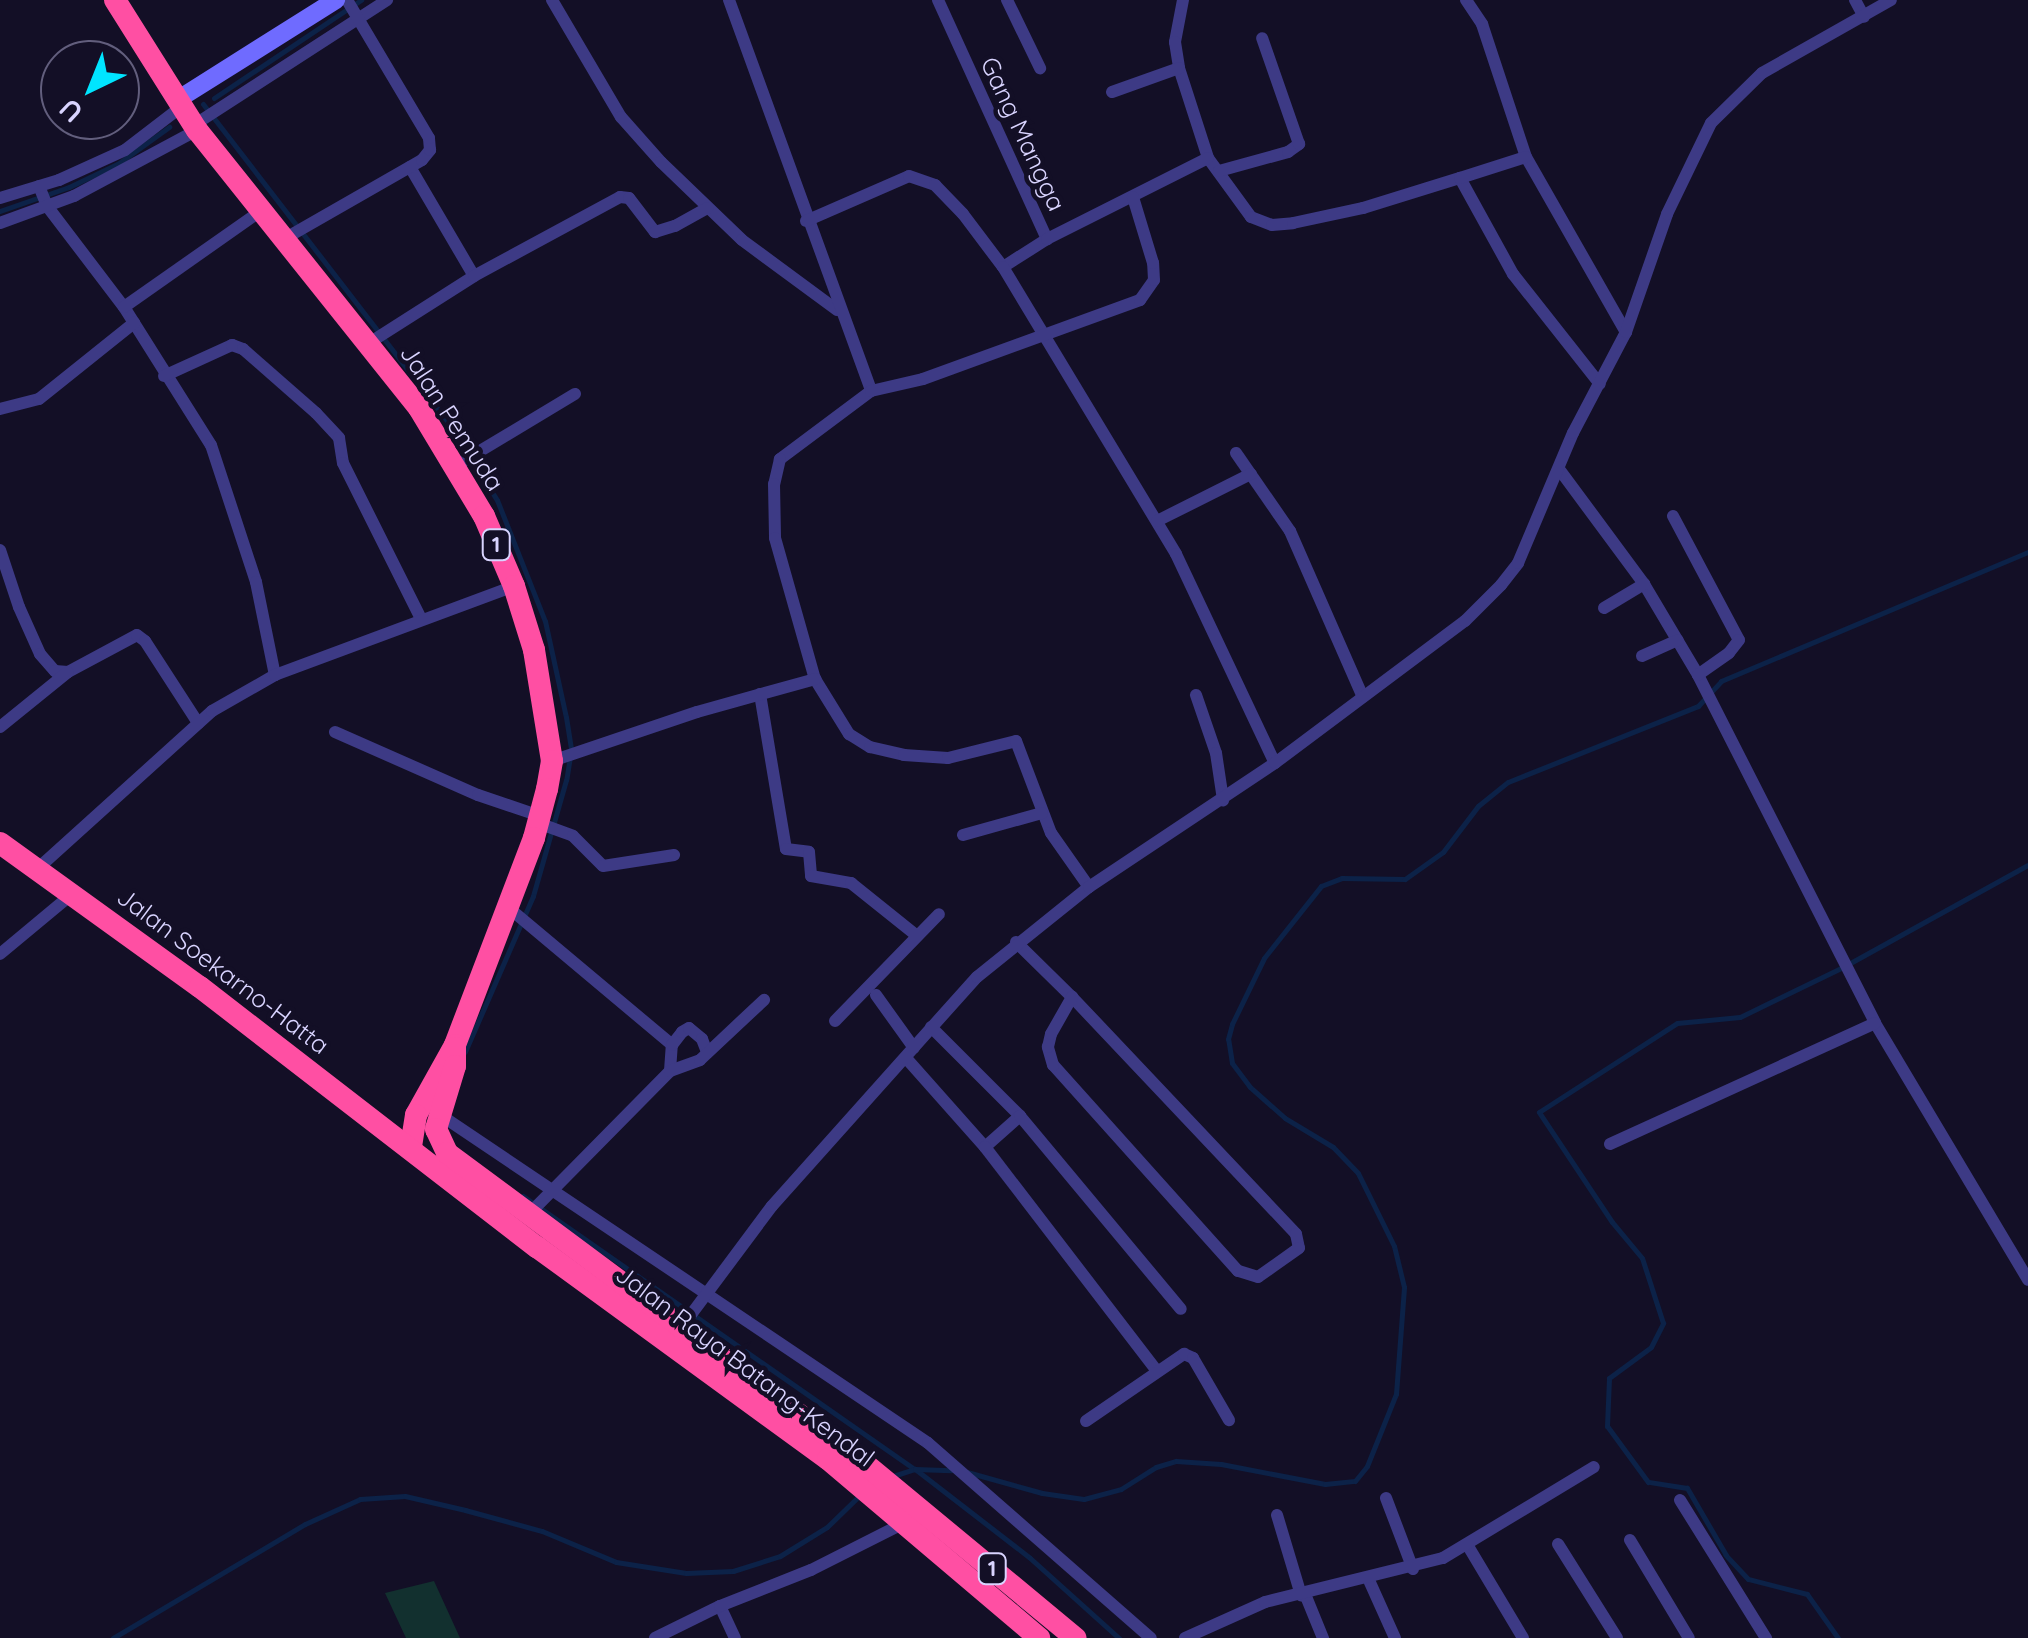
<!DOCTYPE html>
<style>
body{margin:0}
#map{position:relative;width:2028px;height:1638px;overflow:hidden;background:#130f26;font-family:Quicksand,sans-serif}
div>[style]{position:absolute}
[style*='--x']{left:calc(var(--x)*1px);top:calc(var(--y)*1px);width:calc(var(--w)*1px);rotate:calc(var(--a)*1deg)}
.green>*{inset:0;background:#12302f}
.stream>*{height:5px;margin:-2.5px;padding:0 2.5px;transform-origin:2.5px;border-radius:2.5px;background:#0c2248}
.street>*{height:12px;margin:-6px;padding:0 6px;transform-origin:6px;border-radius:6px;background:#3d3a85}
.secondary>*{height:18px;margin:-9px;padding:0 9px;transform-origin:9px;border-radius:9px;background:#6f6bff}
.highway>*{height:22px;margin:-11px;padding:0 11px;transform-origin:11px;border-radius:11px;background:#ff4fa3}
span{translate:-50% -50%;white-space:nowrap;text-align:center;line-height:1.15;-webkit-text-stroke:9px #130f26;paint-order:stroke}
.shield-label span{padding:2px 8px;background:#130f26;border:2px solid;border-radius:8px;-webkit-text-stroke-width:0}
.shield-label{font-size:22px;color:#d9d4ff;font-weight:700}
.street-label{font-size:25px;color:#d9d4ff}
.north{position:absolute;left:40px;top:40px;width:100px;height:100px;box-sizing:border-box;background:#130f26;border:2px solid #625e7d;border-radius:50%;rotate:223deg;font-size:28px;font-weight:700;line-height:40px;text-align:center;color:#d9d4ff}
.north::after{content:'';display:block;margin:auto;width:35px;height:45px;background:#00e5ff;clip-path:polygon(50% 0,100% 100%,50% 72%,0 100%)}
</style>
<div id="map">
<div class="green">
<div style="clip-path:polygon(434px 1581px,460px 1638px,406px 1638px,385px 1593px)"></div>
</div>
<div class="stream">
<div style="--x:214;--y:98;--w:177;--a:-33.7"></div>
<div style="--x:203;--y:104;--w:401;--a:52.4"></div>
<div style="--x:448;--y:422;--w:92;--a:57.9"></div>
<div style="--x:497;--y:500;--w:130;--a:68.4"></div>
<div style="--x:545;--y:621;--w:98;--a:77.7"></div>
<div style="--x:566;--y:717;--w:33;--a:81"></div>
<div style="--x:571;--y:750;--w:30;--a:99"></div>
<div style="--x:566;--y:780;--w:121;--a:105.9"></div>
<div style="--x:533;--y:896;--w:170;--a:113.6"></div>
<div style="--x:0;--y:211;--w:73;--a:-19.2"></div>
<div style="--x:69;--y:187;--w:55;--a:-25.6"></div>
<div style="--x:119;--y:163;--w:62;--a:-35.8"></div>
<div style="--x:523;--y:1196;--w:478;--a:34.9"></div>
<div style="--x:915;--y:1469;--w:145;--a:37.7"></div>
<div style="--x:1030;--y:1558;--w:120;--a:42"></div>
<div style="--x:967;--y:1472;--w:78;--a:15.6"></div>
<div style="--x:1042;--y:1493;--w:42;--a:8.1"></div>
<div style="--x:1084;--y:1499;--w:38;--a:-15"></div>
<div style="--x:1121;--y:1489;--w:41;--a:-32.2"></div>
<div style="--x:1156;--y:1467;--w:21;--a:-17"></div>
<div style="--x:1176;--y:1461;--w:45;--a:3.8"></div>
<div style="--x:1221;--y:1464;--w:106;--a:10.9"></div>
<div style="--x:1325;--y:1484;--w:30;--a:-6"></div>
<div style="--x:1355;--y:1481;--w:19;--a:-51"></div>
<div style="--x:1367;--y:1466;--w:78;--a:-68.1"></div>
<div style="--x:1396;--y:1394;--w:107;--a:-85.7"></div>
<div style="--x:1404;--y:1287;--w:42;--a:-103.7"></div>
<div style="--x:1394;--y:1246;--w:81;--a:-116.3"></div>
<div style="--x:1358;--y:1173;--w:36;--a:-134"></div>
<div style="--x:1333;--y:1147;--w:56;--a:-148.9"></div>
<div style="--x:1285;--y:1118;--w:47;--a:-138.5"></div>
<div style="--x:1250;--y:1087;--w:30;--a:-127"></div>
<div style="--x:1232;--y:1063;--w:24;--a:-99"></div>
<div style="--x:1228;--y:1039;--w:16;--a:-75"></div>
<div style="--x:1232;--y:1024;--w:73;--a:-64.1"></div>
<div style="--x:1264;--y:958;--w:92;--a:-51.6"></div>
<div style="--x:1321;--y:886;--w:22;--a:-21"></div>
<div style="--x:1342;--y:878;--w:63;--a:0.9"></div>
<div style="--x:1405;--y:879;--w:47;--a:-35.4"></div>
<div style="--x:1443;--y:852;--w:58;--a:-52.7"></div>
<div style="--x:1478;--y:806;--w:38;--a:-39"></div>
<div style="--x:1508;--y:782;--w:205;--a:-21.8"></div>
<div style="--x:1698;--y:706;--w:34;--a:-47"></div>
<div style="--x:1721;--y:681;--w:333;--a:-22.8"></div>
<div style="--x:893;--y:1476;--w:23;--a:-18"></div>
<div style="--x:915;--y:1469;--w:36;--a:2"></div>
<div style="--x:113;--y:1638;--w:223;--a:-30.7"></div>
<div style="--x:305;--y:1524;--w:60;--a:-24.4"></div>
<div style="--x:360;--y:1499;--w:45;--a:-3.8"></div>
<div style="--x:405;--y:1496;--w:62;--a:13.1"></div>
<div style="--x:465;--y:1510;--w:80;--a:15.3"></div>
<div style="--x:542;--y:1531;--w:80;--a:22.7"></div>
<div style="--x:616;--y:1562;--w:71;--a:8.9"></div>
<div style="--x:686;--y:1573;--w:47;--a:-2.4"></div>
<div style="--x:733;--y:1571;--w:49;--a:-17.7"></div>
<div style="--x:780;--y:1556;--w:55;--a:-31.7"></div>
<div style="--x:827;--y:1527;--w:43;--a:-44.1"></div>
<div style="--x:1838;--y:1638;--w:54;--a:-125.2"></div>
<div style="--x:1807;--y:1594;--w:61;--a:-165.7"></div>
<div style="--x:1748;--y:1579;--w:33;--a:-133"></div>
<div style="--x:1726;--y:1555;--w:78;--a:-120.2"></div>
<div style="--x:1687;--y:1488;--w:39;--a:-171"></div>
<div style="--x:1648;--y:1482;--w:69;--a:-126.2"></div>
<div style="--x:1607;--y:1426;--w:48;--a:-87.6"></div>
<div style="--x:1609;--y:1378;--w:52;--a:-36.4"></div>
<div style="--x:1651;--y:1347;--w:27;--a:-63"></div>
<div style="--x:1663;--y:1323;--w:68;--a:-107.9"></div>
<div style="--x:1642;--y:1258;--w:47;--a:-129.8"></div>
<div style="--x:1612;--y:1222;--w:132;--a:-123.6"></div>
<div style="--x:1539;--y:1112;--w:164;--a:-32.8"></div>
<div style="--x:1677;--y:1023;--w:63;--a:-5.4"></div>
<div style="--x:1740;--y:1017;--w:114;--a:-25.9"></div>
<div style="--x:1843;--y:967;--w:211;--a:-28.9"></div>
</div>
<div class="street">
<div style="--x:552;--y:0;--w:136;--a:59.5"></div>
<div style="--x:621;--y:117;--w:60;--a:48.4"></div>
<div style="--x:661;--y:162;--w:112;--a:43.9"></div>
<div style="--x:742;--y:240;--w:118;--a:36.4"></div>
<div style="--x:729;--y:0;--w:416;--a:70"></div>
<div style="--x:871;--y:391;--w:114;--a:143.2"></div>
<div style="--x:780;--y:459;--w:26;--a:103"></div>
<div style="--x:774;--y:484;--w:54;--a:88.9"></div>
<div style="--x:775;--y:538;--w:147;--a:74.2"></div>
<div style="--x:815;--y:679;--w:65;--a:58.3"></div>
<div style="--x:849;--y:734;--w:25;--a:32"></div>
<div style="--x:870;--y:747;--w:35;--a:13"></div>
<div style="--x:904;--y:755;--w:44;--a:3.9"></div>
<div style="--x:948;--y:758;--w:70;--a:-14"></div>
<div style="--x:1016;--y:741;--w:98;--a:69.2"></div>
<div style="--x:1051;--y:833;--w:66;--a:54.9"></div>
<div style="--x:938;--y:0;--w:263;--a:65.5"></div>
<div style="--x:1047;--y:239;--w:52;--a:147.5"></div>
<div style="--x:1007;--y:0;--w:76;--a:64.1"></div>
<div style="--x:1183;--y:0;--w:43;--a:100.8"></div>
<div style="--x:1175;--y:42;--w:26;--a:81"></div>
<div style="--x:1179;--y:68;--w:95;--a:72.1"></div>
<div style="--x:1208;--y:158;--w:73;--a:53.9"></div>
<div style="--x:1251;--y:217;--w:22;--a:21"></div>
<div style="--x:1272;--y:225;--w:21;--a:-5"></div>
<div style="--x:1293;--y:223;--w:72;--a:-12.1"></div>
<div style="--x:1363;--y:208;--w:102;--a:-17.2"></div>
<div style="--x:1460;--y:178;--w:110;--a:61.1"></div>
<div style="--x:1513;--y:274;--w:140;--a:51.7"></div>
<div style="--x:1466;--y:0;--w:29;--a:56"></div>
<div style="--x:1482;--y:24;--w:140;--a:71.7"></div>
<div style="--x:1526;--y:157;--w:202;--a:60.3"></div>
<div style="--x:1855;--y:0;--w:19;--a:62"></div>
<div style="--x:1112;--y:92;--w:71;--a:-19.7"></div>
<div style="--x:194;--y:125;--w:230;--a:-32.9"></div>
<div style="--x:410;--y:167;--w:126;--a:59.6"></div>
<div style="--x:1219;--y:171;--w:72;--a:-15.4"></div>
<div style="--x:1288;--y:152;--w:14;--a:-36"></div>
<div style="--x:1299;--y:144;--w:112;--a:-109.2"></div>
<div style="--x:1460;--y:178;--w:69;--a:-17.7"></div>
<div style="--x:39;--y:186;--w:22;--a:68"></div>
<div style="--x:47;--y:206;--w:127;--a:52.7"></div>
<div style="--x:124;--y:307;--w:163;--a:57.8"></div>
<div style="--x:211;--y:445;--w:144;--a:71.8"></div>
<div style="--x:256;--y:582;--w:95;--a:78.5"></div>
<div style="--x:0;--y:198;--w:62;--a:-17"></div>
<div style="--x:59;--y:180;--w:72;--a:-24.4"></div>
<div style="--x:125;--y:150;--w:71;--a:-37.5"></div>
<div style="--x:806;--y:221;--w:112;--a:-23.6"></div>
<div style="--x:909;--y:176;--w:28;--a:19"></div>
<div style="--x:935;--y:185;--w:40;--a:46"></div>
<div style="--x:963;--y:214;--w:66;--a:53"></div>
<div style="--x:1003;--y:267;--w:335;--a:58.9"></div>
<div style="--x:1176;--y:554;--w:231;--a:64.7"></div>
<div style="--x:0;--y:223;--w:79;--a:-20"></div>
<div style="--x:74;--y:196;--w:140;--a:-28.2"></div>
<div style="--x:284;--y:239;--w:159;--a:-29.8"></div>
<div style="--x:422;--y:160;--w:13;--a:-51"></div>
<div style="--x:430;--y:150;--w:12;--a:-95"></div>
<div style="--x:429;--y:138;--w:161;--a:-120.7"></div>
<div style="--x:1047;--y:239;--w:180;--a:-26.7"></div>
<div style="--x:124;--y:307;--w:169;--a:-35.1"></div>
<div style="--x:369;--y:343;--w:125;--a:-32.5"></div>
<div style="--x:474;--y:276;--w:166;--a:-28.4"></div>
<div style="--x:620;--y:197;--w:9;--a:6"></div>
<div style="--x:629;--y:198;--w:43;--a:52.6"></div>
<div style="--x:655;--y:232;--w:21;--a:-17"></div>
<div style="--x:675;--y:226;--w:37;--a:-29"></div>
<div style="--x:164;--y:376;--w:75;--a:-24.5"></div>
<div style="--x:232;--y:345;--w:12;--a:20"></div>
<div style="--x:243;--y:349;--w:97;--a:41.2"></div>
<div style="--x:316;--y:413;--w:34;--a:47"></div>
<div style="--x:339;--y:438;--w:25;--a:81"></div>
<div style="--x:343;--y:463;--w:172;--a:63.4"></div>
<div style="--x:871;--y:391;--w:53;--a:-13"></div>
<div style="--x:923;--y:379;--w:231;--a:-20"></div>
<div style="--x:1140;--y:300;--w:24;--a:-55"></div>
<div style="--x:1154;--y:280;--w:17;--a:-93"></div>
<div style="--x:1153;--y:263;--w:69;--a:-106.9"></div>
<div style="--x:0;--y:409;--w:40;--a:-14.4"></div>
<div style="--x:39;--y:399;--w:122;--a:-38.7"></div>
<div style="--x:1236;--y:453;--w:95;--a:55.3"></div>
<div style="--x:1290;--y:531;--w:181;--a:66.3"></div>
<div style="--x:455;--y:466;--w:140;--a:-31"></div>
<div style="--x:1559;--y:469;--w:143;--a:53.5"></div>
<div style="--x:1644;--y:584;--w:106;--a:59.3"></div>
<div style="--x:1698;--y:675;--w:390;--a:63"></div>
<div style="--x:1875;--y:1023;--w:299;--a:59.2"></div>
<div style="--x:1673;--y:516;--w:140;--a:62"></div>
<div style="--x:1739;--y:640;--w:16;--a:128"></div>
<div style="--x:1729;--y:653;--w:38;--a:145"></div>
<div style="--x:1157;--y:521;--w:105;--a:-26.6"></div>
<div style="--x:0;--y:550;--w:60;--a:71.6"></div>
<div style="--x:19;--y:607;--w:51;--a:65.9"></div>
<div style="--x:40;--y:654;--w:23;--a:49"></div>
<div style="--x:55;--y:671;--w:13;--a:4"></div>
<div style="--x:68;--y:672;--w:78;--a:-28.2"></div>
<div style="--x:137;--y:635;--w:10;--a:37"></div>
<div style="--x:145;--y:641;--w:98;--a:57.1"></div>
<div style="--x:1604;--y:608;--w:47;--a:-31"></div>
<div style="--x:1642;--y:656;--w:39;--a:-24"></div>
<div style="--x:760;--y:694;--w:157;--a:80.5"></div>
<div style="--x:786;--y:849;--w:23;--a:7"></div>
<div style="--x:809;--y:852;--w:24;--a:85"></div>
<div style="--x:811;--y:876;--w:41;--a:9.9"></div>
<div style="--x:851;--y:883;--w:83;--a:38.7"></div>
<div style="--x:1196;--y:695;--w:61;--a:71"></div>
<div style="--x:1216;--y:753;--w:48;--a:81.5"></div>
<div style="--x:0;--y:727;--w:87;--a:-39"></div>
<div style="--x:335;--y:732;--w:156;--a:23.8"></div>
<div style="--x:478;--y:795;--w:65;--a:18.7"></div>
<div style="--x:552;--y:761;--w:153;--a:-18.7"></div>
<div style="--x:697;--y:712;--w:123;--a:-15.6"></div>
<div style="--x:538;--y:823;--w:37;--a:20"></div>
<div style="--x:573;--y:836;--w:42;--a:45"></div>
<div style="--x:603;--y:866;--w:72;--a:-8.8"></div>
<div style="--x:963;--y:835;--w:82;--a:-15.6"></div>
<div style="--x:35;--y:871;--w:239;--a:-42.1"></div>
<div style="--x:212;--y:711;--w:73;--a:-29.7"></div>
<div style="--x:275;--y:675;--w:255;--a:-20.4"></div>
<div style="--x:509;--y:908;--w:213;--a:40"></div>
<div style="--x:1016;--y:942;--w:78;--a:44.5"></div>
<div style="--x:1072;--y:997;--w:326;--a:46.6"></div>
<div style="--x:1296;--y:1234;--w:14;--a:78"></div>
<div style="--x:1299;--y:1248;--w:50;--a:144.7"></div>
<div style="--x:1258;--y:1277;--w:21;--a:-163"></div>
<div style="--x:1238;--y:1271;--w:277;--a:-131.9"></div>
<div style="--x:1053;--y:1065;--w:19;--a:-106"></div>
<div style="--x:1048;--y:1047;--w:13;--a:-77"></div>
<div style="--x:1051;--y:1034;--w:43;--a:-60.4"></div>
<div style="--x:0;--y:954;--w:94;--a:-39.8"></div>
<div style="--x:876;--y:995;--w:65;--a:54.4"></div>
<div style="--x:835;--y:1021;--w:149;--a:-45.8"></div>
<div style="--x:931;--y:1027;--w:126;--a:45"></div>
<div style="--x:906;--y:1058;--w:119;--a:48.4"></div>
<div style="--x:985;--y:1147;--w:47;--a:-41.5"></div>
<div style="--x:1020;--y:1116;--w:251;--a:50.2"></div>
<div style="--x:670;--y:1071;--w:26;--a:-86"></div>
<div style="--x:672;--y:1045;--w:16;--a:-52"></div>
<div style="--x:682;--y:1032;--w:8;--a:-30"></div>
<div style="--x:689;--y:1028;--w:17;--a:40"></div>
<div style="--x:702;--y:1039;--w:14;--a:69"></div>
<div style="--x:439;--y:1114;--w:589;--a:33.93"></div>
<div style="--x:928;--y:1443;--w:296;--a:41.2"></div>
<div style="--x:1610;--y:1144;--w:291;--a:-24.5"></div>
<div style="--x:985;--y:1147;--w:281;--a:52.5"></div>
<div style="--x:528;--y:1215;--w:202;--a:-45.4"></div>
<div style="--x:670;--y:1071;--w:32;--a:-20"></div>
<div style="--x:700;--y:1060;--w:88;--a:-43.2"></div>
<div style="--x:681;--y:1328;--w:152;--a:-53.3"></div>
<div style="--x:772;--y:1206;--w:307;--a:-48.2"></div>
<div style="--x:977;--y:977;--w:144;--a:-38.8"></div>
<div style="--x:1089;--y:887;--w:224;--a:-33.7"></div>
<div style="--x:1275;--y:763;--w:237;--a:-36.8"></div>
<div style="--x:1465;--y:621;--w:51;--a:-45"></div>
<div style="--x:1501;--y:585;--w:28;--a:-52"></div>
<div style="--x:1518;--y:563;--w:141;--a:-67.1"></div>
<div style="--x:1573;--y:433;--w:114;--a:-62.3"></div>
<div style="--x:1626;--y:332;--w:125;--a:-70.8"></div>
<div style="--x:1667;--y:214;--w:101;--a:-64.2"></div>
<div style="--x:1711;--y:123;--w:71;--a:-44.4"></div>
<div style="--x:1762;--y:73;--w:148;--a:-29.5"></div>
<div style="--x:1086;--y:1421;--w:119;--a:-34.4"></div>
<div style="--x:1184;--y:1354;--w:10;--a:24"></div>
<div style="--x:1193;--y:1358;--w:72;--a:59.9"></div>
<div style="--x:1386;--y:1498;--w:76;--a:69.2"></div>
<div style="--x:1680;--y:1500;--w:163;--a:58.1"></div>
<div style="--x:1277;--y:1515;--w:84;--a:73.3"></div>
<div style="--x:1630;--y:1540;--w:114;--a:59"></div>
<div style="--x:1558;--y:1544;--w:111;--a:57.9"></div>
<div style="--x:1468;--y:1546;--w:107;--a:59.1"></div>
<div style="--x:1368;--y:1578;--w:66;--a:65.8"></div>
<div style="--x:1305;--y:1594;--w:48;--a:67.8"></div>
<div style="--x:720;--y:1606;--w:35;--a:65"></div>
<div style="--x:655;--y:1638;--w:72;--a:-26.2"></div>
<div style="--x:720;--y:1606;--w:98;--a:-21.6"></div>
<div style="--x:811;--y:1570;--w:104;--a:-26.8"></div>
<div style="--x:1185;--y:1638;--w:88;--a:-24.2"></div>
<div style="--x:1265;--y:1602;--w:183;--a:-13.9"></div>
<div style="--x:1443;--y:1558;--w:176;--a:-31.1"></div>
</div>
<div class="secondary">
<div style="--x:177;--y:100;--w:188;--a:-32.2"></div>
</div>
<div class="highway">
<div style="--x:115;--y:0;--w:154;--a:57.8"></div>
<div style="--x:197;--y:130;--w:356;--a:51.4"></div>
<div style="--x:419;--y:408;--w:126;--a:59"></div>
<div style="--x:484;--y:516;--w:76;--a:66.8"></div>
<div style="--x:514;--y:586;--w:67;--a:72.6"></div>
<div style="--x:534;--y:650;--w:112;--a:80.8"></div>
<div style="--x:552;--y:761;--w:28;--a:100"></div>
<div style="--x:547;--y:789;--w:51;--a:104.9"></div>
<div style="--x:534;--y:838;--w:222;--a:110.9"></div>
<div style="--x:455;--y:1045;--w:80;--a:119.1"></div>
<div style="--x:416;--y:1115;--w:32;--a:99"></div>
<div style="--x:0;--y:843;--w:246;--a:35.8"></div>
<div style="--x:200;--y:987;--w:426;--a:37.7"></div>
<div style="--x:537;--y:1247;--w:360;--a:36.1"></div>
<div style="--x:828;--y:1459;--w:277;--a:40.3"></div>
<div style="--x:455;--y:1048;--w:18;--a:90"></div>
<div style="--x:455;--y:1066;--w:66;--a:106.8"></div>
<div style="--x:436;--y:1129;--w:26;--a:65"></div>
<div style="--x:447;--y:1153;--w:513;--a:36.6"></div>
<div style="--x:859;--y:1459;--w:281;--a:39.6"></div>
</div>
<div class="shield-label">
<span style="left:496px;top:545px">1</span>
<span style="left:992px;top:1569px">1</span>
</div>
<div class="street-label">
<span style="left:1023px;top:134px;rotate:65deg">Gang Mangga</span>
<span style="left:452px;top:418px;rotate:57deg">Jalan Pemuda</span>
<span style="left:223px;top:971px;rotate:37deg">Jalan Soekarno-Hatta</span>
<span style="left:745px;top:1366px;rotate:37deg">Jalan Raya Batang-Kendal</span>
</div>
<div class="north">U</div>
</div>
